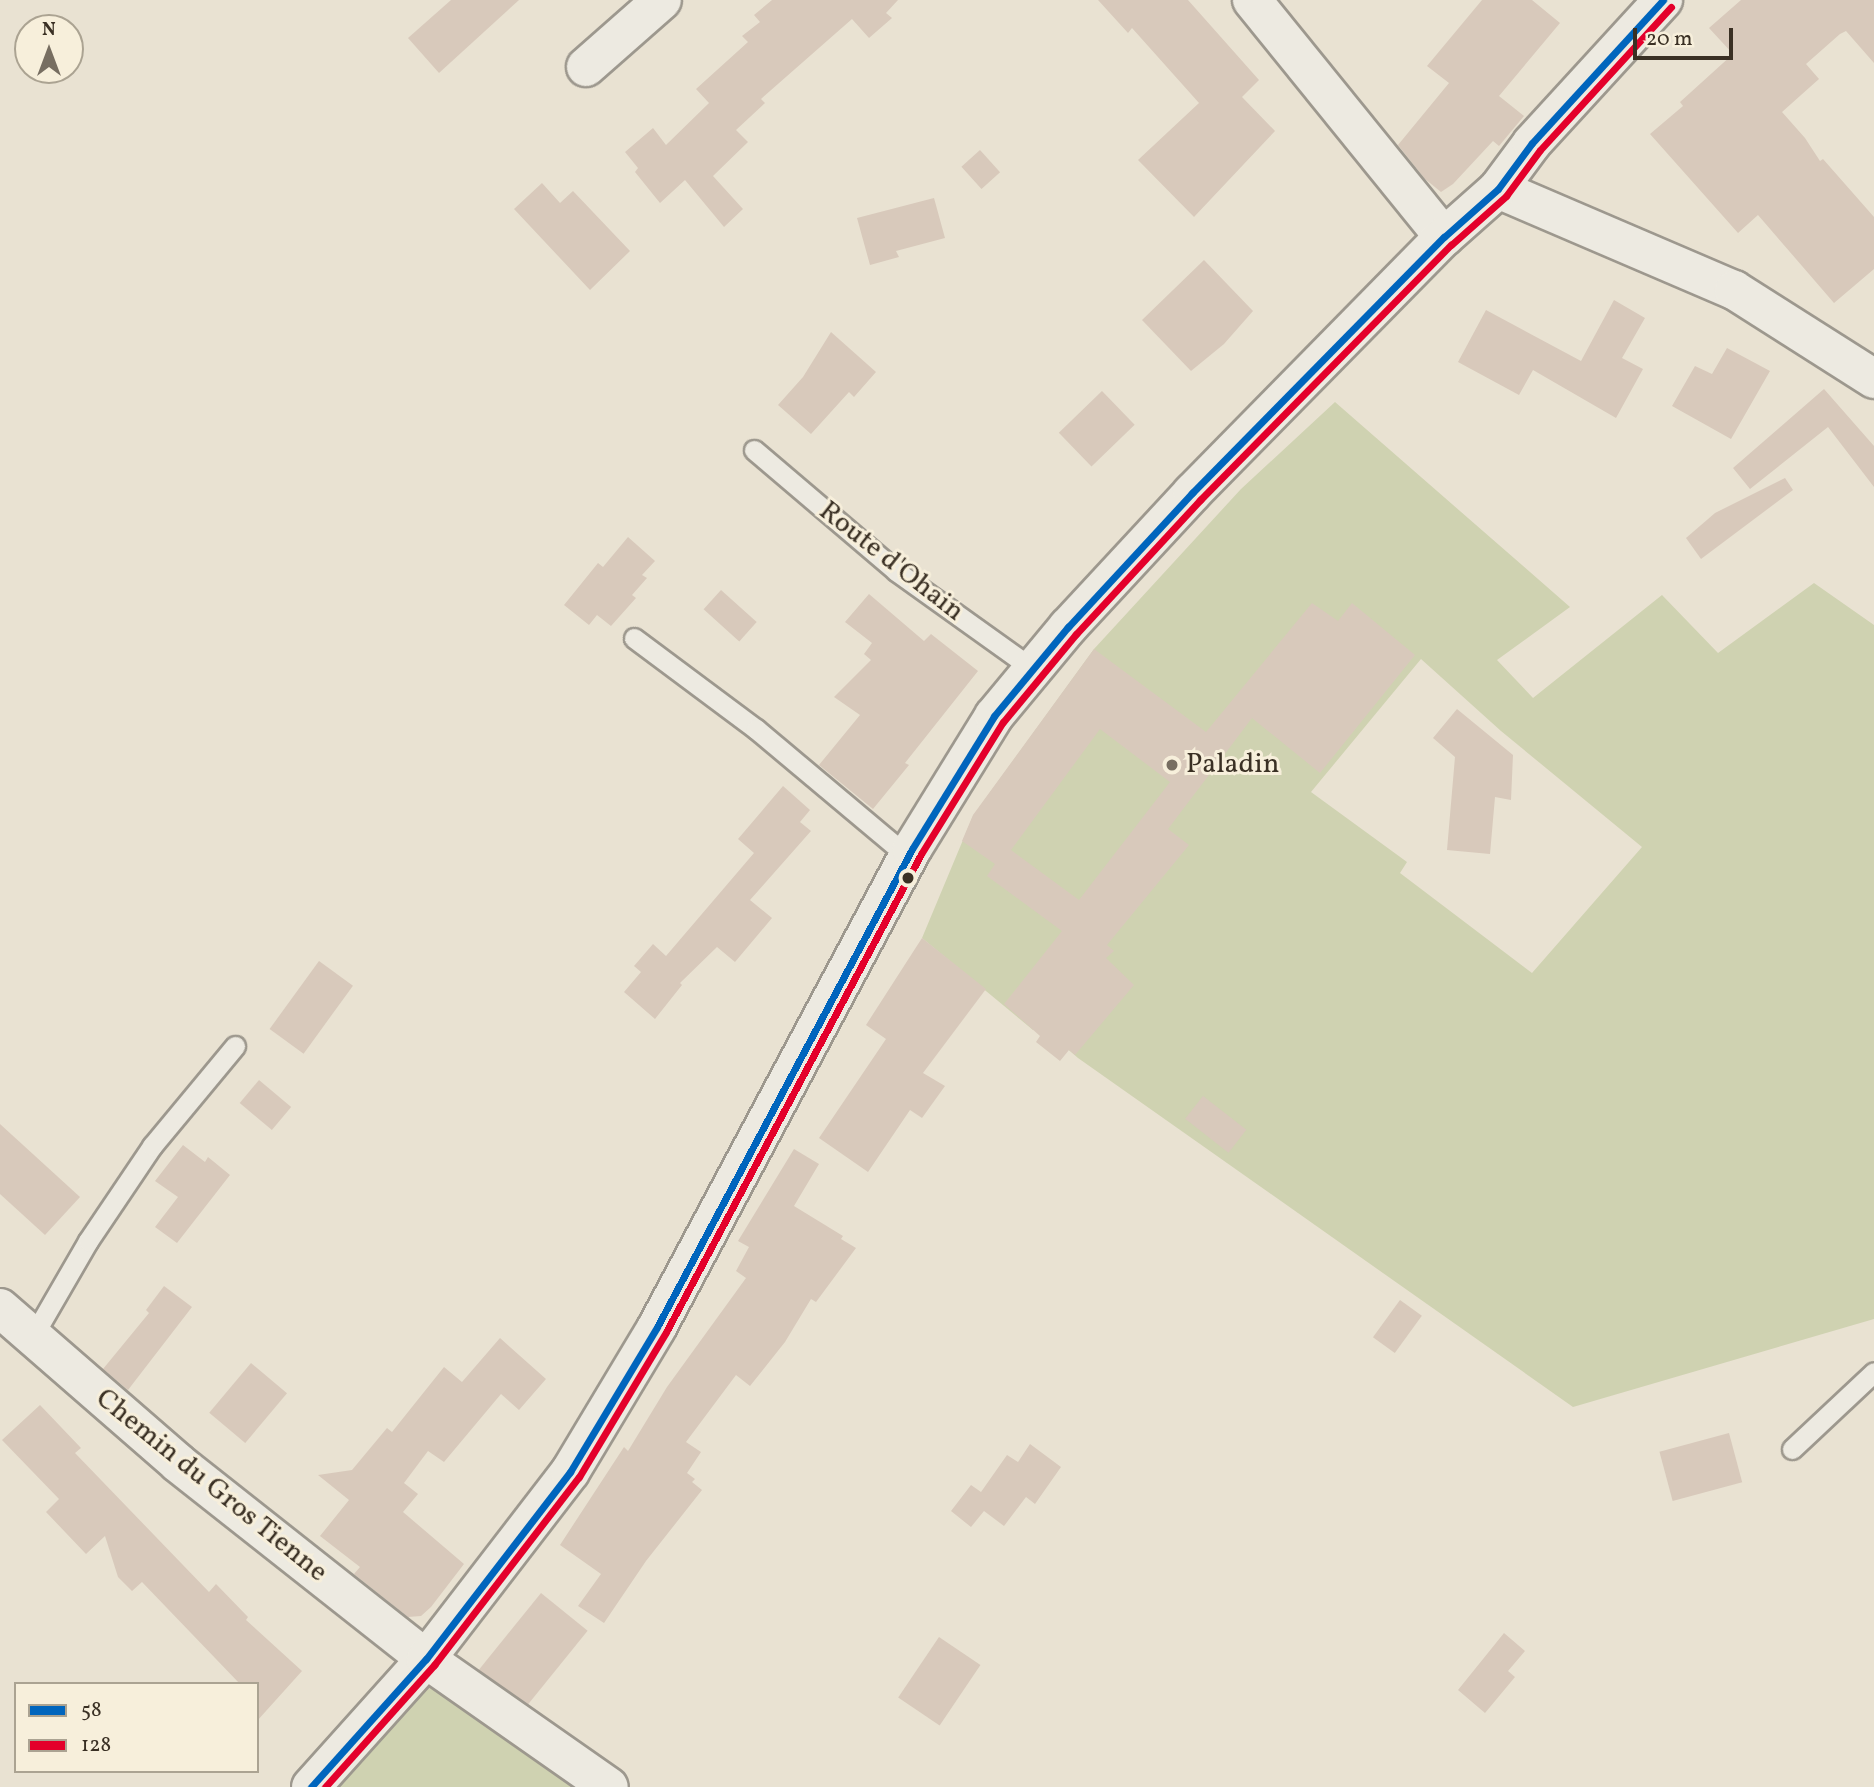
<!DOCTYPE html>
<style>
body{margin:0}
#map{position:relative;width:1874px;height:1787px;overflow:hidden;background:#e9e2d2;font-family:Vollkorn,serif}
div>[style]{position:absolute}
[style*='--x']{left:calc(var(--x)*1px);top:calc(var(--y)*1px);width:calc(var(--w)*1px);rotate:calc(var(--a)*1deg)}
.green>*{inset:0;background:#cfd2b1}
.building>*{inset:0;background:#d8c9bb;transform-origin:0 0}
.roads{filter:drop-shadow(2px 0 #9d988e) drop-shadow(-2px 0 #9d988e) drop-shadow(0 2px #9d988e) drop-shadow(0 -2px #9d988e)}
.service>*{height:19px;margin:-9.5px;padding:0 9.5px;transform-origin:9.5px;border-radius:9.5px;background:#edeae1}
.minor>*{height:38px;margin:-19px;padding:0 19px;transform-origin:19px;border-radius:19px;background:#edeae1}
.secondary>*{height:38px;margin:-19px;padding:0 19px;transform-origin:19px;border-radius:19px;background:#edeae1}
.bus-1>*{height:7px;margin:-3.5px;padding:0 3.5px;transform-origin:3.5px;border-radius:3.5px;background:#0065bd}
.bus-2>*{height:7px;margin:-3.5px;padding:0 3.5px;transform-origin:3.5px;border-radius:3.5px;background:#e4002b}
.dots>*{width:19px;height:19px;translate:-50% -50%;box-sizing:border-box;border:4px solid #f7efdb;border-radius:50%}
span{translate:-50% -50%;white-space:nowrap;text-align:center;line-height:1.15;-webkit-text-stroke:6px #f7efdb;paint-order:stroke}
.street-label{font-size:28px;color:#3a3024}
.poi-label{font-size:28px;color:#3a3024}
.left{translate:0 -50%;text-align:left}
.legend{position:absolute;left:14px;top:1682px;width:245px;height:91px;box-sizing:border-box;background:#f7efdb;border:2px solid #aba392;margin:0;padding:9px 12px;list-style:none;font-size:21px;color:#3a3024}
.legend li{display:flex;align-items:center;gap:14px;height:35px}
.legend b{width:35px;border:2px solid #aba392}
.north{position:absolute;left:14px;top:14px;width:70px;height:70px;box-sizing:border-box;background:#f7efdb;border:2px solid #aba392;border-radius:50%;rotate:0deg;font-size:19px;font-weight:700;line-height:28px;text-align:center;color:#3a3024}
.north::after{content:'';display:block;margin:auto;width:24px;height:32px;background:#776e61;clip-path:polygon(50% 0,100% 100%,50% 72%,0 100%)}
.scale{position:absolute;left:1633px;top:28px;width:100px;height:32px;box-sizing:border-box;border:4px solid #3a3024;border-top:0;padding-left:9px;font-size:21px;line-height:24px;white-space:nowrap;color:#3a3024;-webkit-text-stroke:5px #f7efdb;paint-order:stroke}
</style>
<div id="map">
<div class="green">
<div style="clip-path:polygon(evenodd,1335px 402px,1570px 607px,1497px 660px,1533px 698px,1662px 595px,1718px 653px,1814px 583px,1874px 625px,1874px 1319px,1573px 1407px,1078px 1058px,1040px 1025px,1033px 1030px,922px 938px,973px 816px,1094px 649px,1241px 489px,1335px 402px,1421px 659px,1501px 731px,1642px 847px,1532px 973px,1400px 873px,1407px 862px,1311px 792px,1421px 659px)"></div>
<div style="clip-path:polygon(437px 1664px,613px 1787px,330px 1787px)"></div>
</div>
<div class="building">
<div style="clip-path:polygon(451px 0,519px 0,439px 73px,408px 38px)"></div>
<div style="clip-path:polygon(772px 0,898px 0,886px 13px,892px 18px,869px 38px,852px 19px,761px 99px,765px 103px,736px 130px,748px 142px,713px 176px,743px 209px,724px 227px,685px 180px,660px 203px,635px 172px,638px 168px,625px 152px,653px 128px,666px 145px,709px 103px,696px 89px,748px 42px,742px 36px,760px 22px,754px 15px)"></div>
<div style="clip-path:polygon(1098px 0,1188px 0,1259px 80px,1242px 97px,1275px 131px,1194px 217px,1138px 160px,1199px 103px,1132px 28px,1128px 33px)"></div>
<div style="clip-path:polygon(1482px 0,1532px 0,1560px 23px,1499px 96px,1524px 116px,1499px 146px,1493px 141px,1453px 184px,1441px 192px,1425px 179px,1398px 145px,1449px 83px,1427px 66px)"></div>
<div style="clip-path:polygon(1741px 0,1874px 0,1874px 63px,1846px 31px,1840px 34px,1806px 64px,1819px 79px,1782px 112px,1805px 138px,1820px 161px,1823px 159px,1874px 217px,1874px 269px,1834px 303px,1758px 215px,1738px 233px,1650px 134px,1683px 106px,1680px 102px,1733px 54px,1709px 28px)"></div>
<div style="left:980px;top:150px;width:30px;height:25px;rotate:48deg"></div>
<div style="clip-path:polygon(542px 183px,560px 203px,573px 191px,630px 251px,590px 290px,514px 209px)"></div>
<div style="clip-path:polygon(934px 198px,945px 238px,896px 251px,899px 257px,870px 265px,857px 218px)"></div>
<div style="clip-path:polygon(1204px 260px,1253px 311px,1224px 344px,1191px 371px,1142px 320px)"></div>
<div style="clip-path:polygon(1614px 300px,1645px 318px,1622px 358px,1643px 369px,1616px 418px,1533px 370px,1519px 395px,1458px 362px,1486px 310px,1581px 361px)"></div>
<div style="clip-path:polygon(831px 332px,876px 372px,854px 397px,849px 392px,811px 434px,778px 405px,803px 377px)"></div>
<div style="clip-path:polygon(1727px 348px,1770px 371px,1731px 439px,1672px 406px,1695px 366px,1712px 374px)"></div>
<div style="clip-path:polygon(1824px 389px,1874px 446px,1874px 487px,1828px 427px,1750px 489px,1733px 468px)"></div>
<div style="left:1102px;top:391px;width:47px;height:60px;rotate:46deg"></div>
<div style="clip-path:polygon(1785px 478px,1793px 490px,1701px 559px,1686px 538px,1715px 513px)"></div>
<div style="clip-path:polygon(628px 537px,655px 561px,642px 575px,647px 578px,632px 595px,636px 598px,611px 626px,597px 615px,589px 625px,564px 605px,598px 563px,603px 567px)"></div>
<div style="left:721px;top:590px;width:48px;height:26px;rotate:42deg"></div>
<div style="clip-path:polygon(869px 594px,924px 641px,931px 634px,978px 671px,905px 763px,909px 765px,873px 809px,819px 765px,860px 715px,834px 697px,871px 660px,864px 654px,872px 643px,845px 622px)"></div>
<div style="clip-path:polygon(evenodd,1312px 603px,1338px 621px,1352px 603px,1415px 655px,1320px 773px,1252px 718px,1168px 829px,1189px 845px,1107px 945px,1114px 951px,1106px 958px,1134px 985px,1075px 1055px,1069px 1050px,1060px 1061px,1036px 1042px,1040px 1036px,1004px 1004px,1062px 931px,987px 876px,995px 864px,962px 841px,973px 815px,1094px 649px,1206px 732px,1312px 603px,1100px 729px,1170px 782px,1079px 900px,1011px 850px,1100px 729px)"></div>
<div style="clip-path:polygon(1457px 709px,1513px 755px,1511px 800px,1495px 797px,1490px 854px,1447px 850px,1455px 757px,1433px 738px)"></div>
<div style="clip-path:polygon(783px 786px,810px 810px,800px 822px,811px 831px,750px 900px,772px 918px,735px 962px,717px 947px,680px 983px,682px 985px,655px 1019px,624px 992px,641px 972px,634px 966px,653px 944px,666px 956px,754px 853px,738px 839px)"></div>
<div style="clip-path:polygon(922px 938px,986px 989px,923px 1073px,945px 1086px,922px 1118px,910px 1110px,868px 1172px,819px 1138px,886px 1039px,866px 1025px)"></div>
<div style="left:319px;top:961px;width:42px;height:84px;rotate:36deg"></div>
<div style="left:259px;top:1080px;width:42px;height:30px;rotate:40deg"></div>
<div style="left:1203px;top:1096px;width:55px;height:29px;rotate:38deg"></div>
<div style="clip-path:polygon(0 1124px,80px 1197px,45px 1235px,0 1194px)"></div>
<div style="clip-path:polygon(183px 1145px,205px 1162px,208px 1157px,230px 1175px,177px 1243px,155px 1227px,178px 1197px,155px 1181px)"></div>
<div style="clip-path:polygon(794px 1149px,819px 1164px,794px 1206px,843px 1236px,841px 1239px,856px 1248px,816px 1302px,811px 1299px,785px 1342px,750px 1386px,736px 1375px,686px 1442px,701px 1452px,687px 1473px,695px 1479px,692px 1482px,702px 1490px,646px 1561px,604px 1623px,578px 1606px,601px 1574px,560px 1545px,624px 1447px,628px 1451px,667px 1387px,746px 1278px,736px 1271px,749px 1247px,738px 1241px)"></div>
<div style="clip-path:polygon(164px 1286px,192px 1307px,128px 1390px,103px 1369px,149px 1313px,146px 1310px)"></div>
<div style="left:1400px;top:1300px;width:27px;height:46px;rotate:36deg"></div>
<div style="clip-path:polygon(500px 1338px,546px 1379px,519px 1410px,501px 1394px,444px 1462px,428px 1451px,404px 1483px,418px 1494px,403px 1512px,464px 1564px,431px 1607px,421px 1616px,408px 1617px,354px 1574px,360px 1567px,320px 1536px,349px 1500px,318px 1475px,352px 1470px,387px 1428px,392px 1432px,444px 1367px,462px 1382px)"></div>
<div style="left:251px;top:1363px;width:47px;height:65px;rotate:40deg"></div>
<div style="clip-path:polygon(40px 1405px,81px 1448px,75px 1453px,209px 1592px,216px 1584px,248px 1617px,246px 1620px,302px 1671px,257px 1721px,257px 1684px,240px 1684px,142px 1582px,132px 1591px,118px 1577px,105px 1536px,86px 1554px,46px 1512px,59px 1499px,2px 1440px)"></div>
<div style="left:1729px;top:1433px;width:51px;height:72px;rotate:75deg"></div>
<div style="clip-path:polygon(1030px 1444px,1061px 1467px,1035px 1504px,1026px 1497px,1004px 1526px,984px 1511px,971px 1527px,951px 1511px,971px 1485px,981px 1492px,1007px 1455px,1018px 1462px)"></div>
<div style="left:541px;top:1593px;width:60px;height:99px;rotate:39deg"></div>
<div style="clip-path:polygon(1504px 1633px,1525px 1651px,1508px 1671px,1515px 1677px,1485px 1713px,1458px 1690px)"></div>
<div style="left:939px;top:1637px;width:50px;height:73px;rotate:34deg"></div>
</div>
<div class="roads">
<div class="service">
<div style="--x:754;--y:450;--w:187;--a:40.4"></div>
<div style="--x:896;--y:571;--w:168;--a:35.6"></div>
<div style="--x:634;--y:638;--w:152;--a:36.7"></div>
<div style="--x:756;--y:729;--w:201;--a:40"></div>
<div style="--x:33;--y:1336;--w:110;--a:-59.9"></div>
<div style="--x:88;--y:1241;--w:115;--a:-56"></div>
<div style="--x:152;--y:1146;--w:130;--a:-50.3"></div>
<div style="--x:1792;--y:1449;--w:112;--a:-43.2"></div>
</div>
<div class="minor">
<div style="--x:1252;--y:0;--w:305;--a:51"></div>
<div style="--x:586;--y:67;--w:101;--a:-41.4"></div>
<div style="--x:1498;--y:189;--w:257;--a:23.2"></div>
<div style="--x:1734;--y:290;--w:166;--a:32.4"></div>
<div style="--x:0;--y:1308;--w:236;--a:41"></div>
<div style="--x:178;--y:1463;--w:316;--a:38.3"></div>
<div style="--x:426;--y:1659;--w:223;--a:35"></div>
</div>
<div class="secondary">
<div style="--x:311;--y:1787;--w:172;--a:-48.1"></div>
<div style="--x:426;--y:1659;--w:236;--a:-52.4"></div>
<div style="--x:570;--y:1472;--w:169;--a:-59"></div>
<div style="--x:657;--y:1327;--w:542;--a:-61.92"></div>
<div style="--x:912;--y:849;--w:156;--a:-58.3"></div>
<div style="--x:994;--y:716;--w:116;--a:-50.3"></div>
<div style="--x:1068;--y:627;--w:183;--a:-47.2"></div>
<div style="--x:1192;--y:493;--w:359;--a:-45.5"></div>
<div style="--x:1444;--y:237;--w:72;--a:-41.6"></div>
<div style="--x:1498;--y:189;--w:57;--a:-53.5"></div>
<div style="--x:1532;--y:143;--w:194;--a:-47.5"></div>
</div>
</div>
<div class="bus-1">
<div style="--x:311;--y:1787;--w:172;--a:-48.1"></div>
<div style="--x:426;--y:1659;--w:236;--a:-52.4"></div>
<div style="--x:570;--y:1472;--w:169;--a:-59"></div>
<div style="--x:657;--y:1327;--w:542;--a:-61.92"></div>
<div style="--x:912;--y:849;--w:156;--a:-58.3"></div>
<div style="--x:994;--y:716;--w:116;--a:-50.3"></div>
<div style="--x:1068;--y:627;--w:183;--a:-47.2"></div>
<div style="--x:1192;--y:493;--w:359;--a:-45.5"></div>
<div style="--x:1444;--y:237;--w:72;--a:-41.6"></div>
<div style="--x:1498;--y:189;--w:57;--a:-53.5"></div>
<div style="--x:1532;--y:143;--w:194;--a:-47.5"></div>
</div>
<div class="bus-2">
<div style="--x:325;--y:1787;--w:164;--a:-48.2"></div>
<div style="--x:434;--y:1665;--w:237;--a:-52.4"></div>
<div style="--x:579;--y:1477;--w:169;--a:-59"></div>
<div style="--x:666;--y:1332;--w:542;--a:-61.92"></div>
<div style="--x:921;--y:854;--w:155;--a:-58.2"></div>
<div style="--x:1003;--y:722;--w:114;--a:-50.3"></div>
<div style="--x:1076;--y:634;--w:183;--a:-47.2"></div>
<div style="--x:1200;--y:500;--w:358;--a:-45.5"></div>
<div style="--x:1451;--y:245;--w:74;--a:-41.7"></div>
<div style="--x:1506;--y:196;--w:57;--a:-53.5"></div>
<div style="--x:1540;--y:150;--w:194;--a:-47.5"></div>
</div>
<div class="dots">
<div style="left:1172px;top:765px;background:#776e61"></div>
<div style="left:908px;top:878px;background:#3a3024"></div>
</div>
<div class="street-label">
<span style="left:891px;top:562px;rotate:38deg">Route d'Ohain</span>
<span style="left:211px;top:1486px;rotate:39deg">Chemin du Gros Tienne</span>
</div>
<div class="poi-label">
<span class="left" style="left:1186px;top:765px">Paladin</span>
</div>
<ul class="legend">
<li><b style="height:9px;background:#0065bd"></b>58</li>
<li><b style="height:9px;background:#e4002b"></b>128</li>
</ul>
<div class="north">N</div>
<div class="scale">20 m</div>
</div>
